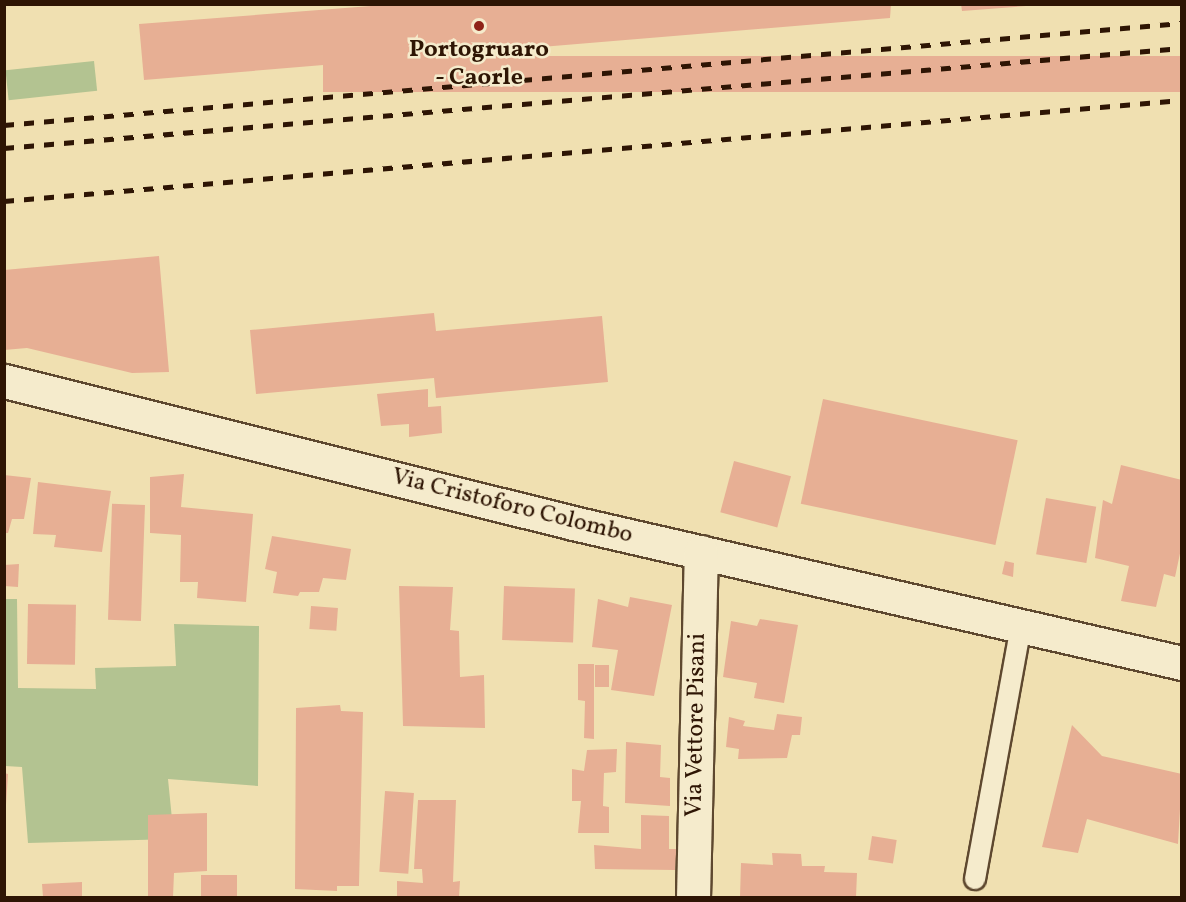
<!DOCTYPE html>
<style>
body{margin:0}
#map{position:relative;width:1186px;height:902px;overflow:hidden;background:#f0e0b1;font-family:Vollkorn,serif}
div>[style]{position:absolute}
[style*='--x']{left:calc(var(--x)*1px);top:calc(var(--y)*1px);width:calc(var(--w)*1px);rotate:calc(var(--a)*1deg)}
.green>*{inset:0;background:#b3c391;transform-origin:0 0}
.building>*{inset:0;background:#e7af94;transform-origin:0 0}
.roads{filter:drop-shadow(2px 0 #5e482f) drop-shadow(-2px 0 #5e482f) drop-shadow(0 2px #5e482f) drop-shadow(0 -2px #5e482f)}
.service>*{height:20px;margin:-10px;padding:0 10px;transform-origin:10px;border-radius:10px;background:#f5ebcc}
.minor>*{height:33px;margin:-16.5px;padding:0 16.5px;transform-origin:16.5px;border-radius:16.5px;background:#f5ebcc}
.rail>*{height:4.5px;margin-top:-2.25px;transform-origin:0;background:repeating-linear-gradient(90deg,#2e1504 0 10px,transparent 0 20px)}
.dots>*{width:16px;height:16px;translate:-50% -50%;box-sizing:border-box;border:3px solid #f5ebcc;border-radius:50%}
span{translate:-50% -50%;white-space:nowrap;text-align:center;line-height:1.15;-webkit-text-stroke:5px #f5ebcc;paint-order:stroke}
.poi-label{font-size:24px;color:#2e1504;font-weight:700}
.street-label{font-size:24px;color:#2e1504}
.frame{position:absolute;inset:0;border:6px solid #2e1504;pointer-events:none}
</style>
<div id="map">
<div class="green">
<div style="left:94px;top:61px;width:30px;height:89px;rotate:84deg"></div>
<div style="clip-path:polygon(5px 599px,17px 599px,18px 688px,96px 689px,95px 668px,176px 666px,174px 624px,259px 626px,258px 786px,168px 779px,174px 839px,28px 843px,22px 767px,5px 766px)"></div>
</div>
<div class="building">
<div style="clip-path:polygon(397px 4px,891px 4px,890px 18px,144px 80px,139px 24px)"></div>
<div style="clip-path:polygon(961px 4px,1026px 4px,1026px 6px,962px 11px)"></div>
<div style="left:1182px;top:56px;width:36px;height:859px;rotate:90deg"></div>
<div style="clip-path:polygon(159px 256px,169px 372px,132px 373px,27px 348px,4px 350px,4px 270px)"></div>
<div style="clip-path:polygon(434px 313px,436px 331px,602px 316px,608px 382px,436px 398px,434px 378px,256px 394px,250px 330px)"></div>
<div style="clip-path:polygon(428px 389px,428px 407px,441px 406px,442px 433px,409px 437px,409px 424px,381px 426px,377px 394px)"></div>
<div style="left:823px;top:399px;width:199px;height:107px;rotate:12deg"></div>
<div style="left:734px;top:461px;width:59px;height:53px;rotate:15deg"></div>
<div style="clip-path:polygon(1121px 465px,1182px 480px,1182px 544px,1175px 577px,1164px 574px,1156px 607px,1121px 601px,1129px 566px,1095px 558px,1103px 500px,1112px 504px)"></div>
<div style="clip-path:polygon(184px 474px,181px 507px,253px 514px,246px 602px,197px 598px,198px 582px,180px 582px,181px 535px,150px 533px,150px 477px)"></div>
<div style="clip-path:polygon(4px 475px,31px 478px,24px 519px,12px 519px,8px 533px,4px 533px)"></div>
<div style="clip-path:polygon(38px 482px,111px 491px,102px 552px,54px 547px,56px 535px,33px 534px)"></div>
<div style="left:1046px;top:498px;width:51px;height:57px;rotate:10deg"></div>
<div style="left:145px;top:505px;width:116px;height:33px;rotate:92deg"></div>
<div style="clip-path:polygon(272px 536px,351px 549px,346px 580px,323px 578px,319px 592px,300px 592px,298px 596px,273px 593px,277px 572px,265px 569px)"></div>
<div style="clip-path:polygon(1005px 561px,1014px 563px,1013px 577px,1002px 574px)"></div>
<div style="clip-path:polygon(19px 564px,18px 587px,4px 586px,4px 565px)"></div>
<div style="clip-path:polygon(399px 586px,453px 587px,450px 630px,459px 631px,460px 677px,484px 675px,485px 728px,403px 726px)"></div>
<div style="left:504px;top:586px;width:71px;height:54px;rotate:2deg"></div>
<div style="clip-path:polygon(630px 597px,672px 605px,654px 696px,611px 690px,618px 650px,592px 647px,598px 599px,628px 607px)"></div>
<div style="left:28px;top:604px;width:48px;height:60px;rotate:1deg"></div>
<div style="left:311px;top:606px;width:27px;height:23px;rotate:4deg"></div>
<div style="clip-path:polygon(760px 619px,798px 625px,784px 703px,754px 698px,757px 683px,723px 677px,731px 621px,757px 626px)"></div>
<div style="clip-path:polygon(578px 664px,594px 664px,594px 739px,584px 738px,585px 701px,578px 700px)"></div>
<div style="left:595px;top:665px;width:14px;height:22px"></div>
<div style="clip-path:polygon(340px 705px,341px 711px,363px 712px,359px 886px,337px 886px,337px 891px,295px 889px,296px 708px)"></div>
<div style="clip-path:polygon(777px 714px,802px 717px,800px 735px,792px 735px,787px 758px,738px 759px,739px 749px,726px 747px,729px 717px,745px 721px,743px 726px,774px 730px)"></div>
<div style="clip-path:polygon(1072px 725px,1102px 756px,1182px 774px,1178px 844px,1087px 819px,1078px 853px,1042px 847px)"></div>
<div style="clip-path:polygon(626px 742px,661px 745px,660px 777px,670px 778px,670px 806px,625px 803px)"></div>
<div style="clip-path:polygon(617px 749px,616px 772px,604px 773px,603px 806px,609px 807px,609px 833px,578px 833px,581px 801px,572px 801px,572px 769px,584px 771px,587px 750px)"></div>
<div style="clip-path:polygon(4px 773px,8px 774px,6px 805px,4px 804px)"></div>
<div style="left:385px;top:791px;width:29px;height:81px;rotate:4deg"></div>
<div style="clip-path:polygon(418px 800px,456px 800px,453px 882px,460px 881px,459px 897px,397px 897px,397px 881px,423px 883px,422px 869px,414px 869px)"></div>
<div style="clip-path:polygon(207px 813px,207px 871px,174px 873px,173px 897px,148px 897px,148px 815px)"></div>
<div style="clip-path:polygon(641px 815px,669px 816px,669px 849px,677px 849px,675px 870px,595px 869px,594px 845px,641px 849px)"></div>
<div style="left:872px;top:836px;width:25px;height:24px;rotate:9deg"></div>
<div style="clip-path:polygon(772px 853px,801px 854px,802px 866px,825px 866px,824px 872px,857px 873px,856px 897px,740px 897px,741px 863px,773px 865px)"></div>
<div style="left:201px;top:875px;width:36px;height:22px"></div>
<div style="clip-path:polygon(82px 882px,82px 897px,43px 897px,42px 884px)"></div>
</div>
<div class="roads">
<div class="service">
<div style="--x:975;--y:879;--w:257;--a:-79.7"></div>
</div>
<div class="minor">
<div style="--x:4;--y:381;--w:586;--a:14.01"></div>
<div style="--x:573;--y:523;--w:625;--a:12.95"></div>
<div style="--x:693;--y:898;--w:346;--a:-88.7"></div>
</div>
</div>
<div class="rail">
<div style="--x:4;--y:125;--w:1182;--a:-4.95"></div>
<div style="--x:4;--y:148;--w:1182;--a:-4.85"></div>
<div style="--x:4;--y:201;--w:1182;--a:-4.9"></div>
</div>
<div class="dots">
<div style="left:479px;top:26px;background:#8f2418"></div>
</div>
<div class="poi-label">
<span style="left:479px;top:65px">Portogruaro<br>- Caorle</span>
</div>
<div class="street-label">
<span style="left:512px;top:507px;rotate:14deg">Via Cristoforo Colombo</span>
<span style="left:697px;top:725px;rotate:-89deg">Via Vettore Pisani</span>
</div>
<div class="frame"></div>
</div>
